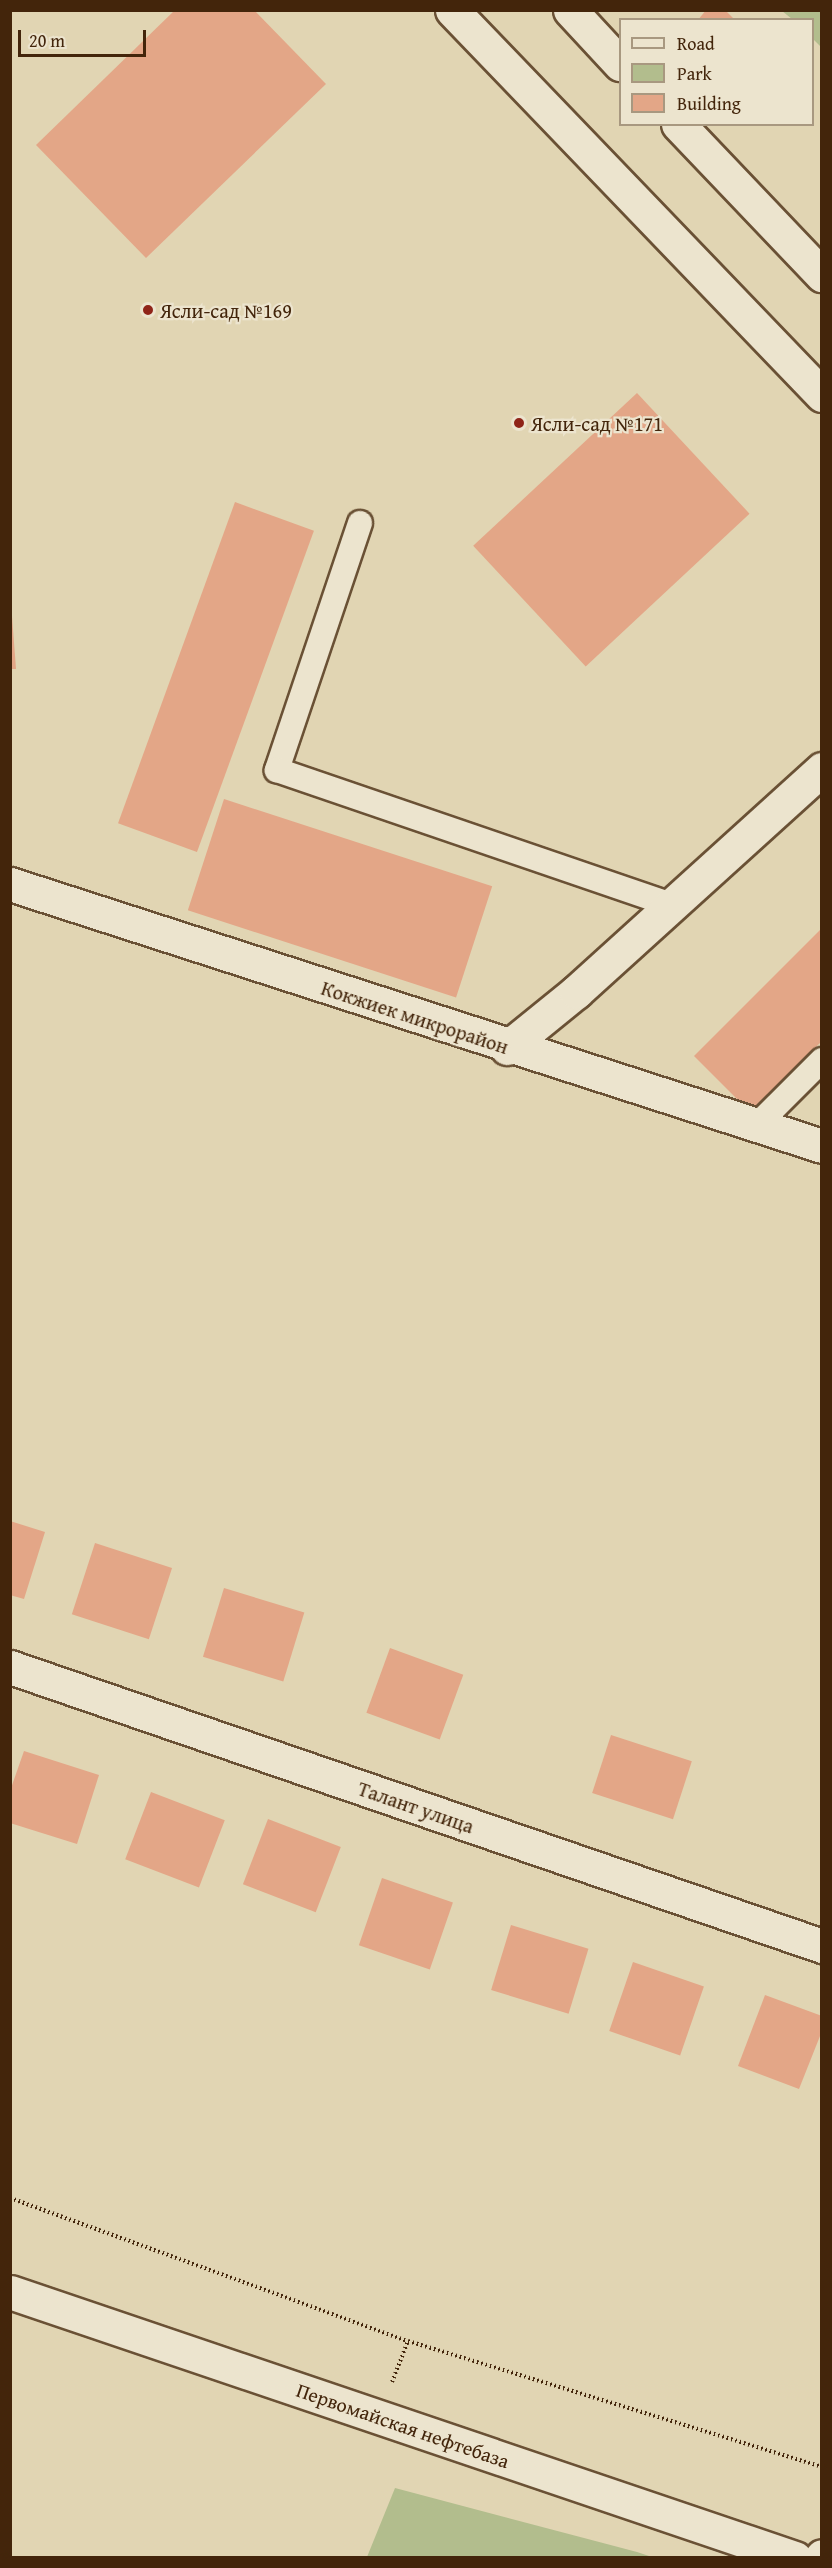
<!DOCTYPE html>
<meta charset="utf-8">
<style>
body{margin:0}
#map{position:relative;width:832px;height:2568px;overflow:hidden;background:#e1d5b3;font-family:"Gentium Book Plus",serif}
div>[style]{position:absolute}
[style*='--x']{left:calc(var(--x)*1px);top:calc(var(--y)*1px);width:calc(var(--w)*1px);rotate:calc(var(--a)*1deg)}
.green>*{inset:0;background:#b2bd8d}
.building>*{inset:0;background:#e3a687;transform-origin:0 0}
.path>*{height:4px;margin-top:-2px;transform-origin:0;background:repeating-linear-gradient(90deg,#43250b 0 1.5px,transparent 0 4.5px)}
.roads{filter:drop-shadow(2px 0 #6a5135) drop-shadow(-2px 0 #6a5135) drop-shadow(0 2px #6a5135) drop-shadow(0 -2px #6a5135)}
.lane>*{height:24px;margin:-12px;padding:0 12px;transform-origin:12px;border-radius:12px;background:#ece4ce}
.street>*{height:33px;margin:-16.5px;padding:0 16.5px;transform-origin:16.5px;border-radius:16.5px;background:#ece4ce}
.secondary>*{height:33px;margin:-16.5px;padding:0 16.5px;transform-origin:16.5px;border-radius:16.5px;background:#ece4ce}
.dots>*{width:16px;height:16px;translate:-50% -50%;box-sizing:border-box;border:3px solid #ece4ce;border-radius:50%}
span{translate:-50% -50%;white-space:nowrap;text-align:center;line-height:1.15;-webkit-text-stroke:4.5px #ece4ce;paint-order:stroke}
.poi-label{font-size:20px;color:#43250b}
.left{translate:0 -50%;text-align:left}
.street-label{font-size:20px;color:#43250b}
.frame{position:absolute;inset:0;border:12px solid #43250b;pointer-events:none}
.legend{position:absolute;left:619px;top:18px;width:195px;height:108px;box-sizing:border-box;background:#ece4ce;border:2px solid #a89880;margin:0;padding:8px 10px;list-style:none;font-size:18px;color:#43250b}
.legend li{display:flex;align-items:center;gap:12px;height:30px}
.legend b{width:30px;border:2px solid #a89880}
.scale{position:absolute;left:18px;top:30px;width:128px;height:27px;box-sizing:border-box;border:3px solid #43250b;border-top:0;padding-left:8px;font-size:18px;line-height:21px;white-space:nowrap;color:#43250b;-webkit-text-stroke:4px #ece4ce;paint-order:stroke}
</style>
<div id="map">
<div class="green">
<div style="clip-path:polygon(782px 11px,821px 11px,821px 47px,813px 39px,812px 20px,792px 19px)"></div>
<div style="clip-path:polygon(395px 2488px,637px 2552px,652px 2557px,367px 2557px)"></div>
</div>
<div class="building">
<div style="clip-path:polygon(175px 10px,254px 10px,326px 84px,146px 258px,36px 145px)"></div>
<div style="clip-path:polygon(706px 10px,725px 10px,735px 20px,698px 20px)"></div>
<div style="left:637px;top:393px;width:165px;height:224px;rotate:47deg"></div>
<div style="left:235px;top:502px;width:84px;height:342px;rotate:20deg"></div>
<div style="clip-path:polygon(10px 616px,12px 616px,16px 669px,10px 669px)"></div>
<div style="left:224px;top:799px;width:282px;height:117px;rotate:18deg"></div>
<div style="clip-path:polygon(822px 928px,822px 1041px,750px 1112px,694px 1056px)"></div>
<div style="clip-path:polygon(10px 1521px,45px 1532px,24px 1599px,10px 1595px)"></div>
<div style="left:95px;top:1543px;width:81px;height:75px;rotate:18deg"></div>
<div style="left:224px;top:1588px;width:84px;height:72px;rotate:17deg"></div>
<div style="left:390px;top:1648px;width:78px;height:69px;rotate:20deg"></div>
<div style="left:611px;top:1735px;width:85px;height:61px;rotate:18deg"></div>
<div style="clip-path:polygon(24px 1751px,99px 1775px,77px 1844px,10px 1823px,10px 1791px)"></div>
<div style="left:151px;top:1792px;width:79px;height:72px;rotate:21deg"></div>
<div style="left:268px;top:1819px;width:78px;height:70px;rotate:21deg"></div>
<div style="left:382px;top:1878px;width:75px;height:71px;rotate:19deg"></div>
<div style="left:511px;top:1925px;width:81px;height:68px;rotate:17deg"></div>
<div style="left:633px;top:1962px;width:75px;height:73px;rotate:19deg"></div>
<div style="clip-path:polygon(765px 1995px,822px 2016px,822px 2031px,799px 2089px,738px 2066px)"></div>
</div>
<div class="path">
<div style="--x:10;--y:2198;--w:423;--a:19.8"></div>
<div style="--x:408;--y:2341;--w:433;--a:16.9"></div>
<div style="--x:392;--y:2382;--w:44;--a:-68.7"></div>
</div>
<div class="roads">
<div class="lane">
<div style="--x:360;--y:523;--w:261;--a:108.6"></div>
<div style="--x:277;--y:770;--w:417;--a:18.9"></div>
<div style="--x:757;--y:1125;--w:92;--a:-45"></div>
</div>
<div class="street">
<div style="--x:452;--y:10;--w:534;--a:46.14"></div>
<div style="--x:570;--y:10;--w:74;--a:47.2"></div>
<div style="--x:678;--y:124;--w:209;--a:46.4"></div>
<div style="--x:507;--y:1048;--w:89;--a:-39.1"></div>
<div style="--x:576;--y:992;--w:332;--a:-42.2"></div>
<div style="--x:10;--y:1667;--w:859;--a:18.96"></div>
<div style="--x:821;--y:2558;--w:2;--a:-63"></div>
</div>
<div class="secondary">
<div style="--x:10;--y:884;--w:853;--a:17.88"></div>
<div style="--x:10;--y:2292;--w:829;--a:18.72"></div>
</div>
</div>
<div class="dots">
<div style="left:148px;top:310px;background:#8f2418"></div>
<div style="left:519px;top:423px;background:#8f2418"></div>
</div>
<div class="poi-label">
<span class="left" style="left:160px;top:310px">Ясли-сад №169</span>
<span class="left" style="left:531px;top:423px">Ясли-сад №171</span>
</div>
<div class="street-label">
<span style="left:415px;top:1017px;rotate:18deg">Кокжиек микрорайон</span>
<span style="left:416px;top:1807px;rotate:19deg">Талант улица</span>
<span style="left:403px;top:2425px;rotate:19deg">Первомайская нефтебаза</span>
</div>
<div class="frame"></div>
<ul class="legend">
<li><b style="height:8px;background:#ece4ce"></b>Road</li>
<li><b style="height:16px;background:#b2bd8d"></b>Park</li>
<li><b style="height:16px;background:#e3a687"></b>Building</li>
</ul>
<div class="scale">20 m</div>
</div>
